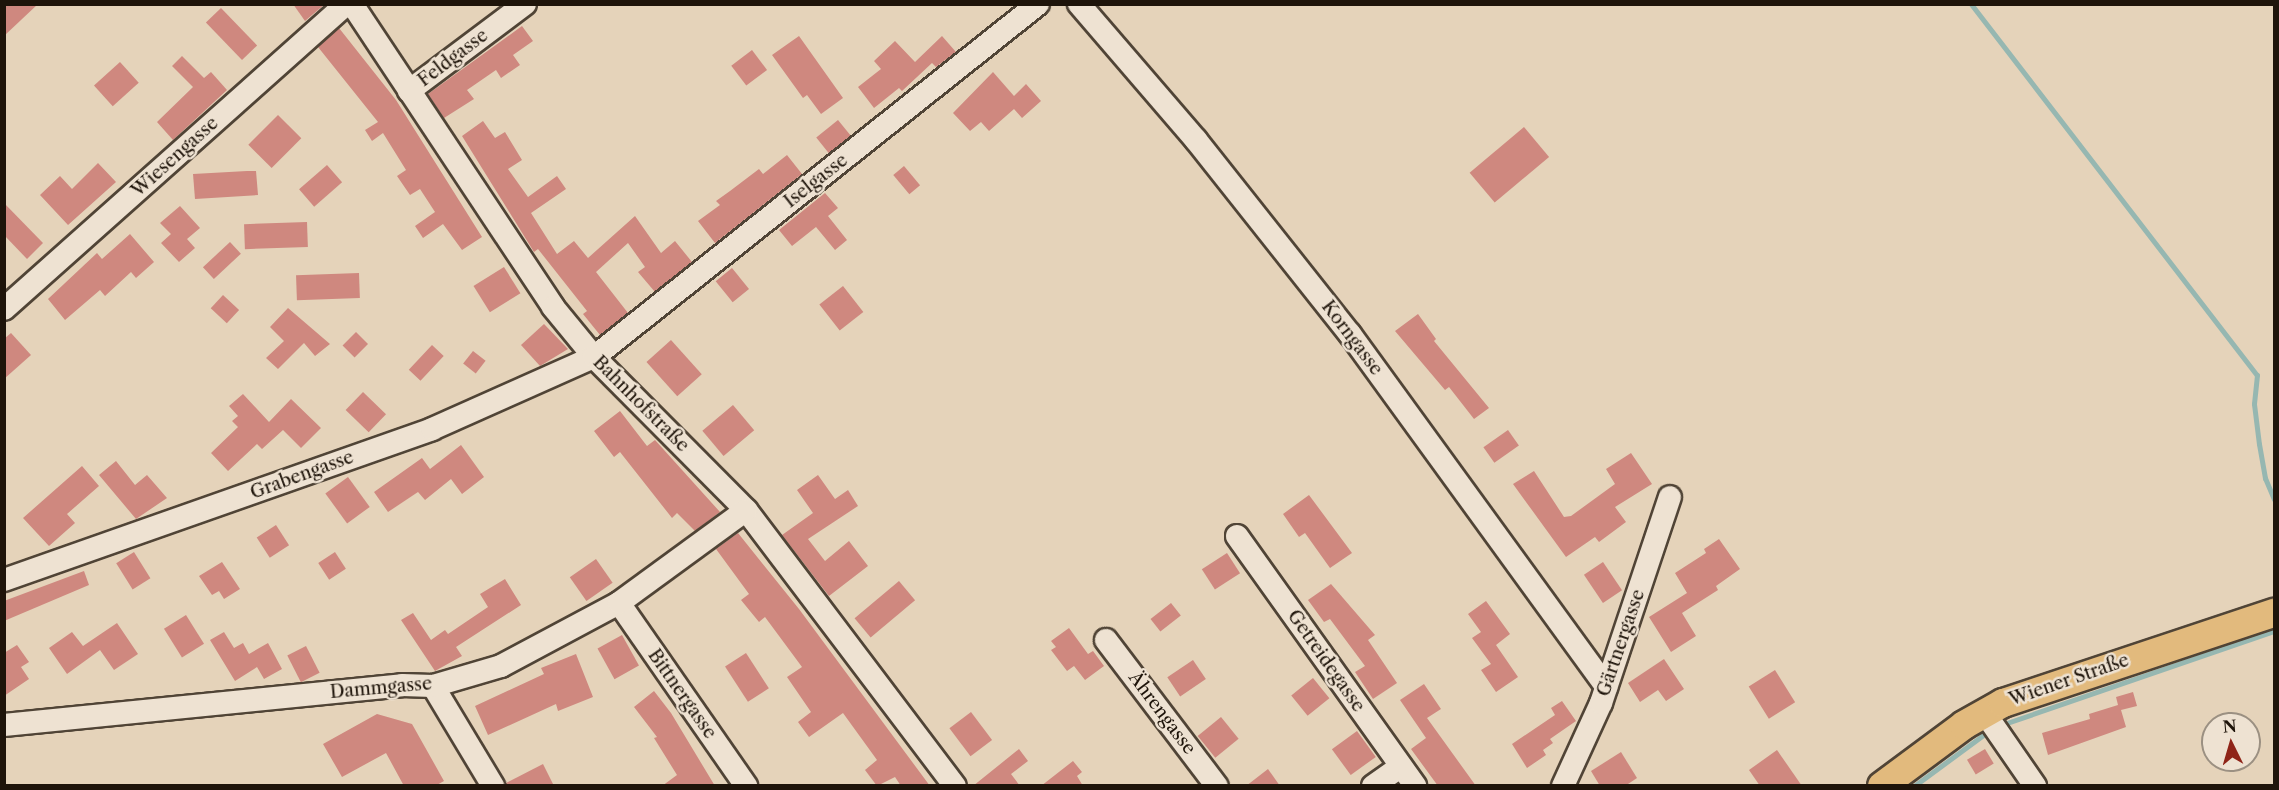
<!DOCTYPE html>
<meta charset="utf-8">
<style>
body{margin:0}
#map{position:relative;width:2279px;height:790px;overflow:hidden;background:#e5d3ba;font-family:"Libre Caslon Text",serif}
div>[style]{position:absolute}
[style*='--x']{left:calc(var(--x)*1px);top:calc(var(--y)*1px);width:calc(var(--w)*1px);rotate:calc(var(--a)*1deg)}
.stream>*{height:5px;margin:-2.5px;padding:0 2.5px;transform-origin:2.5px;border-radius:2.5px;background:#96b7b1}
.building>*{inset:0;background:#cf887f;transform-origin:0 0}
.roads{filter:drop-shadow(2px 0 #504436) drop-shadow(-2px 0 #504436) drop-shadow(0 2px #504436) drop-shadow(0 -2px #504436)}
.minor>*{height:22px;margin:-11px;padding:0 11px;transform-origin:11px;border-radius:11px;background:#eee2d2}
.major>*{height:28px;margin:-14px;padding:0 14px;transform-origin:14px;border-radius:14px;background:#e2ba7d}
span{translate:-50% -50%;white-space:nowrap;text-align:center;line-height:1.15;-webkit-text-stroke:5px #eee2d2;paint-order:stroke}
.street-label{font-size:18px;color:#1e140a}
.frame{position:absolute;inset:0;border:6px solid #1e140a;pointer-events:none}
.north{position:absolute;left:2201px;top:712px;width:60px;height:60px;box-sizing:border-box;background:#eee2d2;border:2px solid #9b9082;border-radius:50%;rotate:355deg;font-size:16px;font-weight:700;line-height:24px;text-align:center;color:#1e140a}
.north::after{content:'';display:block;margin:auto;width:21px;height:27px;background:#8f2418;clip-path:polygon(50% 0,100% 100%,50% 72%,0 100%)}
</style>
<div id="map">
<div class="stream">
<div style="--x:1971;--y:4;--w:468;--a:52.4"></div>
<div style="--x:2257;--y:375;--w:29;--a:96"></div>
<div style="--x:2254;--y:404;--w:40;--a:82.9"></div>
<div style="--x:2259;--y:444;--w:35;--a:80"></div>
<div style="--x:2265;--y:478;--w:23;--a:67"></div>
<div style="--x:1998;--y:726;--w:292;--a:-19"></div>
<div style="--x:1914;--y:786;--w:94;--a:-36.4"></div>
</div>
<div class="building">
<div style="clip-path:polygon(4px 4px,38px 4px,4px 36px)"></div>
<div style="clip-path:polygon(293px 4px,325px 4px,305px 21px)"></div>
<div style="left:221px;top:8px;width:52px;height:21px;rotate:46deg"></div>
<div style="clip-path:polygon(522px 26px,533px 41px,513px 55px,520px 65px,501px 78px,496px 70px,467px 90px,474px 99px,444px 118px,428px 94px)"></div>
<div style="clip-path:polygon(339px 28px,396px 100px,482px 237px,462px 250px,443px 224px,423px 238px,415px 226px,435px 212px,420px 189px,410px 195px,397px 176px,406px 170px,383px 133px,372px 141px,365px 130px,378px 122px,318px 47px)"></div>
<div style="clip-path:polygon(799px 36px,843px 98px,821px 114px,807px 95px,803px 98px,772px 55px)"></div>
<div style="clip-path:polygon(942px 36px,956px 52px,936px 67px,932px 63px,902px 91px,899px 88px,874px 108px,858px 87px,881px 69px,874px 61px,895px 41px,915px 62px)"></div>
<div style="left:752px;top:50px;width:25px;height:26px;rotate:53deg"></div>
<div style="clip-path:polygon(182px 56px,204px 78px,211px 72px,227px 90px,173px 140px,157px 122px,193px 87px,172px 66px)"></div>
<div style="left:120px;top:62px;width:28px;height:35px;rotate:48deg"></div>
<div style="clip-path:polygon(993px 72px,1014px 96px,1026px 84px,1041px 101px,1022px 118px,1014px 109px,989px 131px,981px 122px,970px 131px,953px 113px)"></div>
<div style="left:278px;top:115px;width:33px;height:42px;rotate:45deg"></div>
<div style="left:838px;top:120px;width:21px;height:28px;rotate:51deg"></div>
<div style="clip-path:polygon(483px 121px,495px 138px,505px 132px,522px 160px,508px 169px,528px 197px,557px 176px,566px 189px,531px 213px,557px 254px,574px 241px,588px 258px,635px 216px,661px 253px,675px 241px,692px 262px,655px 292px,638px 272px,645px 267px,628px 243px,596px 272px,628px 313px,600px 335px,583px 314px,587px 311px,538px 249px,534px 252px,462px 136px)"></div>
<div style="left:1524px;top:127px;width:39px;height:71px;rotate:50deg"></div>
<div style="clip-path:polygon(787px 155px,802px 174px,715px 243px,698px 221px,720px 205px,716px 201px,730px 191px,759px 169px,763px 174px)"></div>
<div style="clip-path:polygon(98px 163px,116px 182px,68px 225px,40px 195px,60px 176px,72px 189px)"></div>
<div style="left:327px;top:165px;width:23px;height:37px;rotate:49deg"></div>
<div style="left:904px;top:166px;width:25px;height:14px;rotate:50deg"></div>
<div style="clip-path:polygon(247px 171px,256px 171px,258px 195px,195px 199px,193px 174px)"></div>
<div style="clip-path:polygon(825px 193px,838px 208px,828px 216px,847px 240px,835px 250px,816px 227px,792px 246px,779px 230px)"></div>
<div style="clip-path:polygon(4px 203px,43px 243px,27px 259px,4px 235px)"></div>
<div style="clip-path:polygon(180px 206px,200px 228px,187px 239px,195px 248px,179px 262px,161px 243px,171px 234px,160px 223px)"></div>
<div style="left:307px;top:222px;width:25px;height:63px;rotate:88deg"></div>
<div style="clip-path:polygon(130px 234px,154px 262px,136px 278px,131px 272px,105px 296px,100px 290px,65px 320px,48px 299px,97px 253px,102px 259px)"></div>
<div style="left:230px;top:242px;width:16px;height:37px;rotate:47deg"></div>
<div style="left:504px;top:267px;width:31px;height:36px;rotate:58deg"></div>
<div style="left:732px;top:268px;width:27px;height:21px;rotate:51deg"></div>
<div style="left:359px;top:273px;width:25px;height:63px;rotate:88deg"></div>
<div style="left:843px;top:286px;width:33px;height:30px;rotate:52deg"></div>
<div style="left:223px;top:295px;width:22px;height:18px;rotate:43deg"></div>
<div style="clip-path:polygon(288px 308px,330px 344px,315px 356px,304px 343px,278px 369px,266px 358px,284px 341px,270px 327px)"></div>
<div style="clip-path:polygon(1418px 314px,1436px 339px,1434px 341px,1489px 408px,1474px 419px,1449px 387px,1445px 390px,1395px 331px)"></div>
<div style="clip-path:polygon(544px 324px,568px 349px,540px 366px,521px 345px)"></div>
<div style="left:356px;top:332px;width:17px;height:19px;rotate:45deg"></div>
<div style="clip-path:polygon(11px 333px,31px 355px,4px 379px,4px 339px)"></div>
<div style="left:671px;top:340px;width:46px;height:33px;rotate:48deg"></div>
<div style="left:432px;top:345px;width:16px;height:34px;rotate:43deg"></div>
<div style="left:473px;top:351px;width:16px;height:16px;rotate:38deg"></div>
<div style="left:363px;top:392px;width:32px;height:25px;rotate:44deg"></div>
<div style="clip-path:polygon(243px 394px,269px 422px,291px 399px,321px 428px,301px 448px,283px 430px,262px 449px,257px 444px,228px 471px,211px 453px,238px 427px,232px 421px,238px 416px,229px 406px)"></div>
<div style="left:733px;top:405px;width:33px;height:40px;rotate:50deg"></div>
<div style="clip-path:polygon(620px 411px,647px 446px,655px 440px,720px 512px,695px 531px,677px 513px,672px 518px,620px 452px,614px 457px,594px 431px)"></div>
<div style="left:1508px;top:430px;width:19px;height:30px;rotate:55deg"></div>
<div style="clip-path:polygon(461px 445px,484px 477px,462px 494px,451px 479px,425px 500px,418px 492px,388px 512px,374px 492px,422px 458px,430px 469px)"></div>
<div style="clip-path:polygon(1631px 453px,1652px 484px,1615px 507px,1626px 522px,1599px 542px,1595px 537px,1566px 557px,1513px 484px,1534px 471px,1564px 517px,1571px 516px,1615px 484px,1606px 469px)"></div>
<div style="clip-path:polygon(116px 461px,135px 485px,147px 475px,167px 498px,136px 519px,99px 475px)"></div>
<div style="clip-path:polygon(82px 466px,99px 486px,67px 514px,75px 523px,49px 546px,23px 518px)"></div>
<div style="clip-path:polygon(818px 475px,835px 499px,848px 490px,858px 506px,808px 539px,825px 561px,849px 541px,868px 566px,829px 596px,782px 535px,813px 513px,797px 490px)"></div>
<div style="left:348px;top:477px;width:37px;height:28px;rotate:54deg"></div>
<div style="clip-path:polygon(1309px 495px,1352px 553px,1330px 568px,1305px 533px,1299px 537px,1283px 514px)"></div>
<div style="left:276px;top:525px;width:24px;height:23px;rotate:57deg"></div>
<div style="clip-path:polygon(738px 533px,799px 609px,930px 786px,901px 786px,895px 777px,877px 786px,865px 770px,877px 760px,843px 713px,809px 737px,798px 722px,811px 712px,787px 677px,802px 667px,765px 617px,759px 622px,741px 600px,749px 594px,716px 549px)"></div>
<div style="clip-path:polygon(1719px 539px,1740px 569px,1716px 586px,1718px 590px,1682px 613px,1696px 636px,1671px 652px,1649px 617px,1687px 593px,1675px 573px,1706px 553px,1704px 549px)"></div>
<div style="left:134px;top:552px;width:31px;height:21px;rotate:58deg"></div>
<div style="left:335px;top:552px;width:20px;height:20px;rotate:57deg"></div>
<div style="left:1227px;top:553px;width:24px;height:30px;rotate:57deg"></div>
<div style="left:596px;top:559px;width:29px;height:32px;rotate:55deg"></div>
<div style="clip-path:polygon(222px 562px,240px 589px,224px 599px,219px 591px,212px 595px,199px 576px)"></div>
<div style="left:1603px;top:562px;width:34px;height:23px;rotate:56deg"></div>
<div style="clip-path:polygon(84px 571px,89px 585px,4px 621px,4px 601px)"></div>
<div style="clip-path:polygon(505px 579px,521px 605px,456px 647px,462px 656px,435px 671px,401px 620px,413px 613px,431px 640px,445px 630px,448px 634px,488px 607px,480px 594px)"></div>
<div style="left:899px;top:581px;width:25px;height:58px;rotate:50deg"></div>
<div style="clip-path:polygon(1331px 584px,1375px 635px,1368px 640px,1397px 683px,1373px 699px,1355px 672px,1365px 666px,1330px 619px,1324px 622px,1308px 600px)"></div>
<div style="clip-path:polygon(1486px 601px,1510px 634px,1496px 645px,1518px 677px,1496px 692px,1481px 670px,1491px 664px,1472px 638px,1481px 632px,1468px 614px)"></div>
<div style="left:1171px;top:603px;width:16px;height:26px;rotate:52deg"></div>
<div style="left:186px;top:615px;width:34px;height:26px;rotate:58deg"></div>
<div style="clip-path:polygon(117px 623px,138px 654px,114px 670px,100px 650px,67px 674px,49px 648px,72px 632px,83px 646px)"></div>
<div style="clip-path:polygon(1069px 628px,1088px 654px,1093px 651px,1104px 666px,1085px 680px,1074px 666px,1067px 671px,1051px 650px,1056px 647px,1051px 641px)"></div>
<div style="clip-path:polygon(224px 632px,234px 648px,243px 643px,249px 654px,268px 643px,282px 669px,264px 679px,257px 667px,235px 681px,210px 640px)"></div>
<div style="left:622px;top:635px;width:35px;height:28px;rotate:61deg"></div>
<div style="clip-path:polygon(17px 645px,29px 662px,21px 667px,29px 679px,4px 696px,4px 653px)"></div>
<div style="left:306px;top:646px;width:30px;height:21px;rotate:63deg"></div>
<div style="left:746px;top:653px;width:42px;height:25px;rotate:57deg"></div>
<div style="clip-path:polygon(576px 654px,593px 697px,558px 711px,556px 704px,488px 735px,475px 706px,544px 674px,541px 668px)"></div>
<div style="clip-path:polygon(1664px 659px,1684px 689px,1666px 701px,1658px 690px,1640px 702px,1628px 683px)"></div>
<div style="left:1193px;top:660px;width:23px;height:31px;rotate:56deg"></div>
<div style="left:1775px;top:670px;width:38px;height:31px;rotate:58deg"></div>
<div style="left:1313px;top:678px;width:26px;height:28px;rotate:51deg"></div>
<div style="clip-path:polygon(1424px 684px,1441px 709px,1427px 718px,1476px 786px,1438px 786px,1411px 749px,1426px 738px,1400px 700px)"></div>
<div style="clip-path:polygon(654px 691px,671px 713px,715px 786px,662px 786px,677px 775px,654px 738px,657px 737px,634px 707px)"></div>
<div style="clip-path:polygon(2133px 692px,2137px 706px,2121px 710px,2126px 727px,2048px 755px,2042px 733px,2090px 719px,2089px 714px,2118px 705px,2116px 697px)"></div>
<div style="clip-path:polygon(1562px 701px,1576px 721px,1550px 739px,1553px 743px,1543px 750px,1546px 755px,1527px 768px,1512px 744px,1555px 715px,1551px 708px)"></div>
<div style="left:971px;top:712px;width:35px;height:27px;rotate:53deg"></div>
<div style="clip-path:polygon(377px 714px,412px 724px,444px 781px,435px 786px,404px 786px,386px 753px,342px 777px,323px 744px)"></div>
<div style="left:1221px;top:717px;width:28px;height:30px;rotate:51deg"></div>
<div style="left:1357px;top:731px;width:32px;height:31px;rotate:54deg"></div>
<div style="clip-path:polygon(1019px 749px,1028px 761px,1011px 774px,1020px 786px,973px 786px)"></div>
<div style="left:1985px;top:749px;width:17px;height:21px;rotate:59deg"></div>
<div style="clip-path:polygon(1777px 750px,1802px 786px,1760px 786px,1749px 770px)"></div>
<div style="clip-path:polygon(1621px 752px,1637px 778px,1625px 786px,1600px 786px,1591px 771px)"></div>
<div style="clip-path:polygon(1073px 761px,1082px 772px,1077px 776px,1083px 786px,1041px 786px)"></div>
<div style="clip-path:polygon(543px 764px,554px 786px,506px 786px,506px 783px)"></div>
<div style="clip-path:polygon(1268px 769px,1280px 786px,1246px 786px)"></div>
</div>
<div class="roads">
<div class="minor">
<div style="--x:352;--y:4;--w:364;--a:56.4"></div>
<div style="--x:553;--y:307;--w:65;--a:50.6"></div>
<div style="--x:594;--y:357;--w:216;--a:45.2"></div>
<div style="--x:746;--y:510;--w:346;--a:52.9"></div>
<div style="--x:1079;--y:4;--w:179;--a:49.3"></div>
<div style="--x:1196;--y:140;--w:248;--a:51.6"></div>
<div style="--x:1350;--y:334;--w:436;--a:54"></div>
<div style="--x:409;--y:91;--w:145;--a:-36.9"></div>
<div style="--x:4;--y:309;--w:458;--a:-41.7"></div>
<div style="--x:1237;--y:536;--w:307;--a:54.5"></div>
<div style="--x:4;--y:580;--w:454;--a:-19.4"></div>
<div style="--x:432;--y:429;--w:177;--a:-24"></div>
<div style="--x:594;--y:357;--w:567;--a:-38.49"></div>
<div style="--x:619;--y:603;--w:223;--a:55.2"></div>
<div style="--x:1106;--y:640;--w:183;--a:52.8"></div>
<div style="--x:433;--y:686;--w:117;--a:59"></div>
<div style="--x:1984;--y:712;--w:90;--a:55.4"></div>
<div style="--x:4;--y:725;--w:400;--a:-5.7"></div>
<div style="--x:402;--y:685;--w:31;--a:2"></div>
<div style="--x:433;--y:686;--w:71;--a:-16.4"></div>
<div style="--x:501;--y:666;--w:134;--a:-28.1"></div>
<div style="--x:619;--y:603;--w:157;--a:-36.2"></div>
<div style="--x:1373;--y:786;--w:33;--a:-35"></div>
<div style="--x:1563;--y:786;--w:91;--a:-65.4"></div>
<div style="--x:1601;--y:703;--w:217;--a:-71.5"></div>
</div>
<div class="major">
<div style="--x:1882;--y:786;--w:102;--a:-36.6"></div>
<div style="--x:1964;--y:725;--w:45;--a:-29.4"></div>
<div style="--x:2003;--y:703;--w:286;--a:-18.4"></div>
</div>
</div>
<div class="street-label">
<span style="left:453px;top:58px;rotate:-37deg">Feldgasse</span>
<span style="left:175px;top:157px;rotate:-42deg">Wiesengasse</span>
<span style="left:816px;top:181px;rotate:-38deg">Iselgasse</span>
<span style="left:1352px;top:338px;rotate:53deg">Korngasse</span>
<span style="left:641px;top:404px;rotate:45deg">Bahnhofstraße</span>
<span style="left:302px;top:475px;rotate:-20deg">Grabengasse</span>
<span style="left:1621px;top:643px;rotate:-71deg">Gärtnergasse</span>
<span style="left:1326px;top:661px;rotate:55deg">Getreidegasse</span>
<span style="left:2069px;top:680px;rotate:-19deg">Wiener Straße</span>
<span style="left:381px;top:688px;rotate:-5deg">Dammgasse</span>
<span style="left:682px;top:694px;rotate:55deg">Bittnergasse</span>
<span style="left:1162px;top:713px;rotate:53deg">Ährengasse</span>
</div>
<div class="frame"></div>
<div class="north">N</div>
</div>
